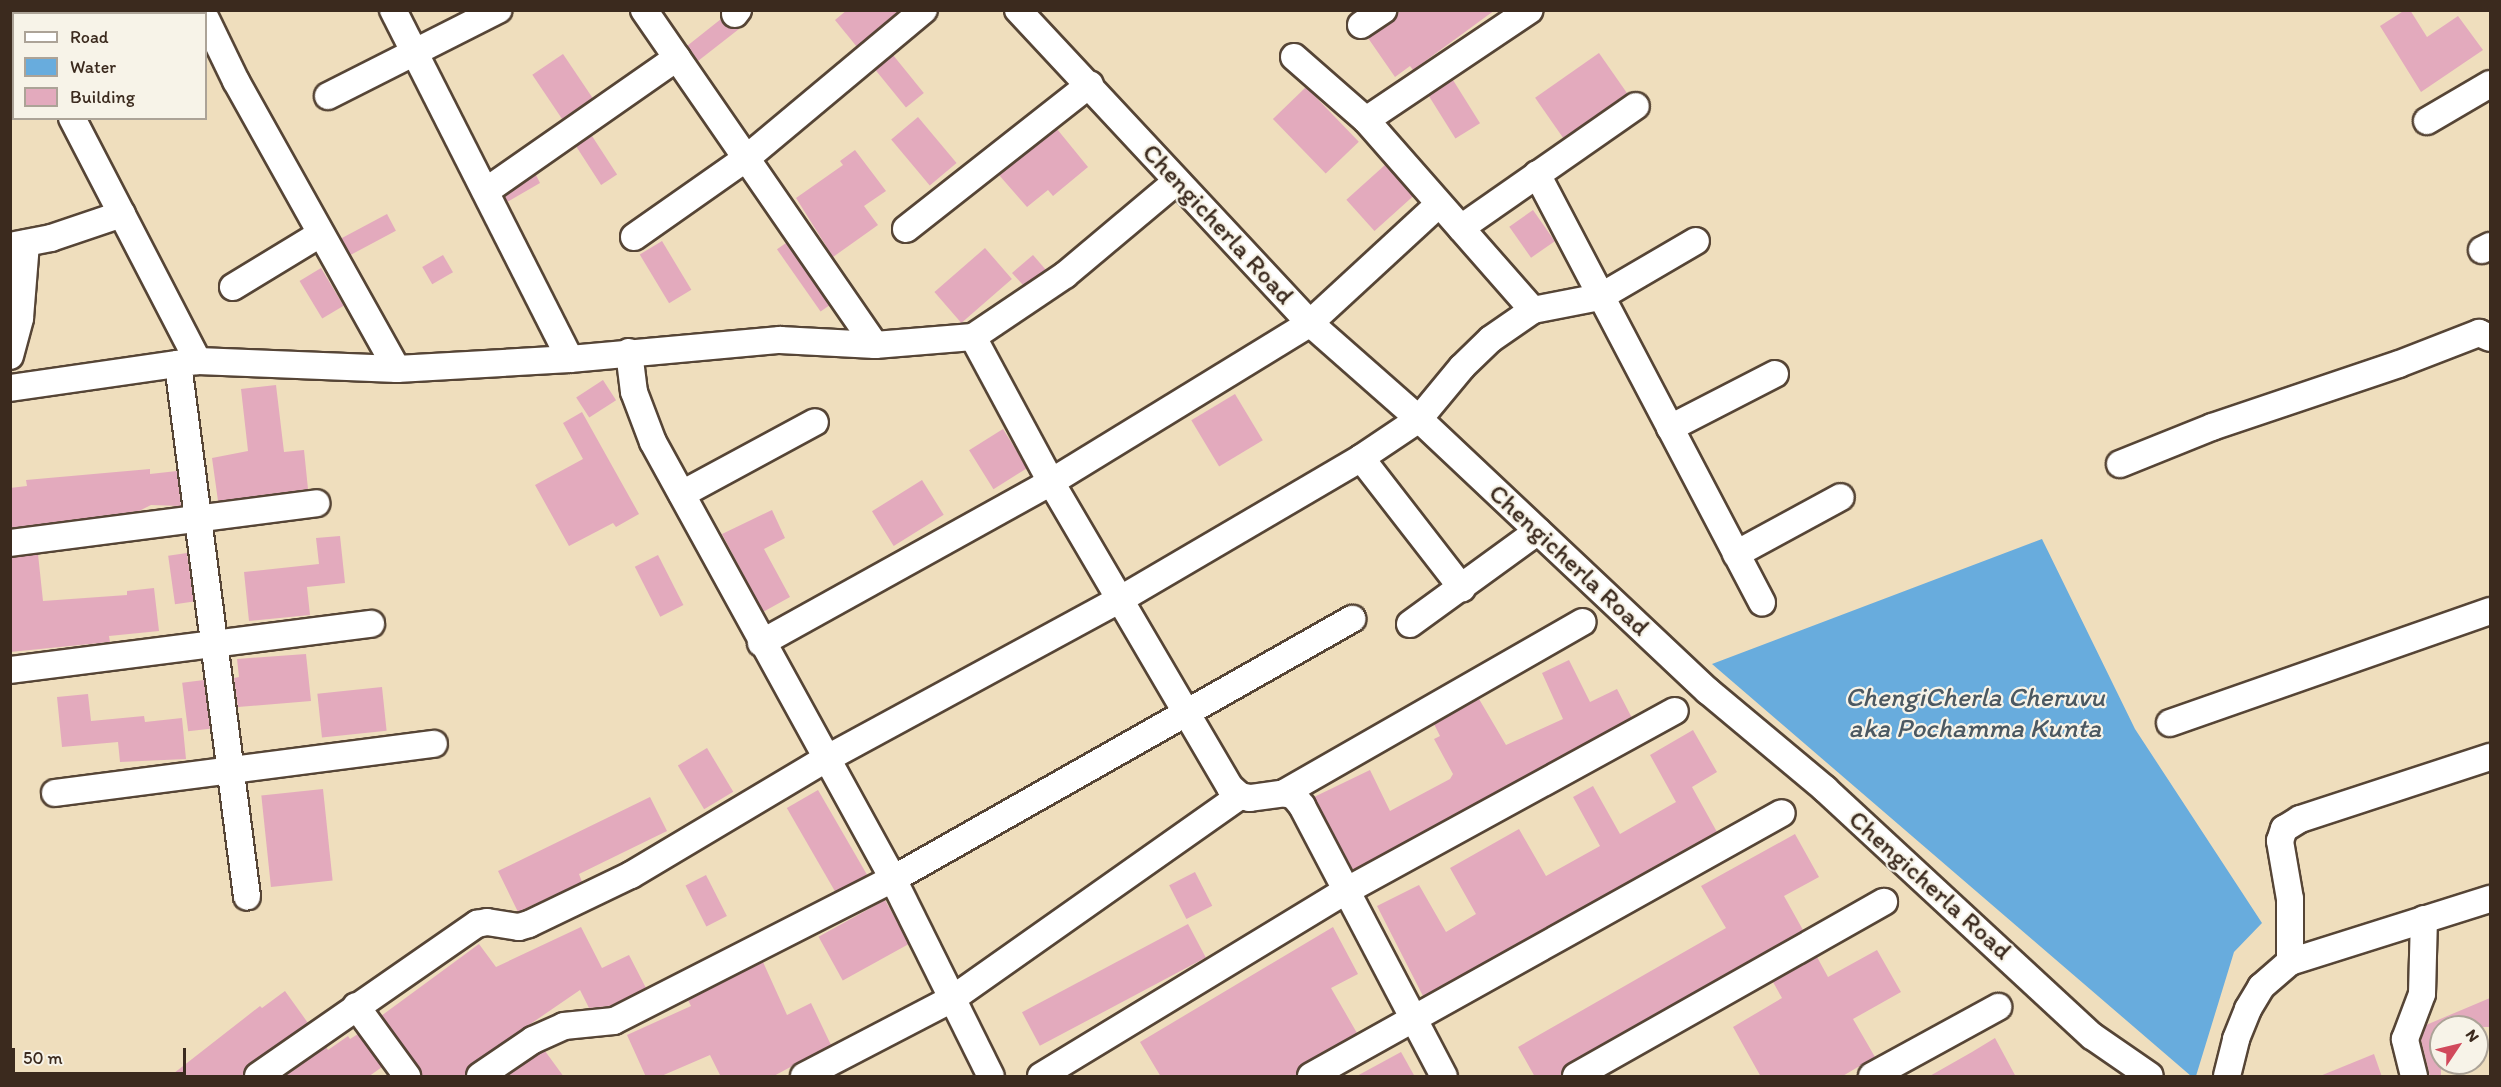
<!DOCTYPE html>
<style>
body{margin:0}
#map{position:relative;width:2501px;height:1087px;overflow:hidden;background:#efdebd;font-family:Itim,sans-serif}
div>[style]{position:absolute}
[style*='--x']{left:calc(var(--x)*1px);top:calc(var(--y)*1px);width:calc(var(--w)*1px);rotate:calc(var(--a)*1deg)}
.water>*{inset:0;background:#68acdd}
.building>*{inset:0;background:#e3aabd;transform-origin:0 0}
.roads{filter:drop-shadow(2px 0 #564536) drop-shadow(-2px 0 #564536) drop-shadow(0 2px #564536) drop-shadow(0 -2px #564536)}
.minor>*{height:26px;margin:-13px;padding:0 13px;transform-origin:13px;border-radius:13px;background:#fff}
span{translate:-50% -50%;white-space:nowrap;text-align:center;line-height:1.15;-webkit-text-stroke:4.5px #f7f3e8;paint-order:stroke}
.street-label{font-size:26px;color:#3b2a1e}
.water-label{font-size:27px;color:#4b5861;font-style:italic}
.frame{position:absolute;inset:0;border:12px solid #3b2a1e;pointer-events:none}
.legend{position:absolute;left:12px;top:12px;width:195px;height:108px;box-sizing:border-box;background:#f7f3e8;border:2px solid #aca397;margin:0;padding:8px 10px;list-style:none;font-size:18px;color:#3b2a1e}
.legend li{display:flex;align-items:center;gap:12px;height:30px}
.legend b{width:30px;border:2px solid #aca397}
.north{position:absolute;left:2429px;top:1015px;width:60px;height:60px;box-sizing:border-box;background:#f7f3e8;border:2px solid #aca397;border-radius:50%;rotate:55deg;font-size:16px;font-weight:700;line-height:24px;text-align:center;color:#3b2a1e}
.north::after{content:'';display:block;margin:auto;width:21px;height:27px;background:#d1495b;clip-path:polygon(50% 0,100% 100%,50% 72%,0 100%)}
.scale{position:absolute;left:12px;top:1048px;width:174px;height:27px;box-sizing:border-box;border:3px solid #3b2a1e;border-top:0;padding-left:8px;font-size:18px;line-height:21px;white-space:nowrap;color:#3b2a1e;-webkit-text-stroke:4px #f7f3e8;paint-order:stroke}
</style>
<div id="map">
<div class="water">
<div style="clip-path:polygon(2042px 539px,2135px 729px,2262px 923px,2234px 952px,2196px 1076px,2191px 1076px,1712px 664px)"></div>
</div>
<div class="building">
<div style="clip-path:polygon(847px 10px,900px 10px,857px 47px,835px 20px)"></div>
<div style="clip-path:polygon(1402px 10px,1495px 10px,1413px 70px,1410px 66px,1395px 77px,1368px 38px)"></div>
<div style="clip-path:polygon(2405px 10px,2410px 10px,2427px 37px,2458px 16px,2483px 50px,2421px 92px,2380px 26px)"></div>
<div style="clip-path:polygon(721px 19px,727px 26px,739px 29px,698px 61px,687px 46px)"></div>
<div style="left:1599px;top:53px;width:49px;height:78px;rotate:55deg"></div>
<div style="left:563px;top:54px;width:53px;height:37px;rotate:56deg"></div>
<div style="left:893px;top:55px;width:49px;height:23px;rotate:51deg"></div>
<div style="left:1453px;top:80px;width:51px;height:29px;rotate:58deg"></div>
<div style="left:1306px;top:87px;width:76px;height:46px;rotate:46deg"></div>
<div style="left:918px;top:117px;width:60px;height:35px;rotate:50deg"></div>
<div style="clip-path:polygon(1057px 129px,1088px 167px,1053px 196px,1048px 190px,1027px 207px,999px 175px)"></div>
<div style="left:592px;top:136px;width:46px;height:19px;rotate:57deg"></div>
<div style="clip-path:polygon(855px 150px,886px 191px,864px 206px,878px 225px,833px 257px,796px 198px,843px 165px,840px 161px)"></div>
<div style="left:1385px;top:165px;width:42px;height:52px;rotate:48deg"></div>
<div style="clip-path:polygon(536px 175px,540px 183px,507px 202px,504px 196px)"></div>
<div style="left:1533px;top:210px;width:38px;height:29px;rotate:55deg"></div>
<div style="left:387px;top:214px;width:19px;height:52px;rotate:62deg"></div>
<div style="left:662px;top:241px;width:57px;height:26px;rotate:59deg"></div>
<div style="left:786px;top:243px;width:76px;height:11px;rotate:55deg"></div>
<div style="left:985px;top:248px;width:41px;height:67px;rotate:49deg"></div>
<div style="left:443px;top:255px;width:20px;height:24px;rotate:60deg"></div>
<div style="clip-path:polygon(1033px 255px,1046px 270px,1023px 285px,1012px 273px)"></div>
<div style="left:321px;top:268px;width:44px;height:25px;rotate:59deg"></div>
<div style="left:603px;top:380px;width:24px;height:32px;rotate:57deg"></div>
<div style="clip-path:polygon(276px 385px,284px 452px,304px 450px,308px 489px,218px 501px,212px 458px,248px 451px,241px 389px)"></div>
<div style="left:1235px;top:394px;width:54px;height:51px;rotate:59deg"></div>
<div style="clip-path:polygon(582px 412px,639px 514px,616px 527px,613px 523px,569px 546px,535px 485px,583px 459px,563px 423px)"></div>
<div style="left:1003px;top:429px;width:46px;height:40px;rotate:58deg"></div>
<div style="clip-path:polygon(150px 469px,150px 474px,177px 471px,181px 506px,151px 505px,139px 511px,10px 528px,10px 488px,27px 486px,26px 480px)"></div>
<div style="left:922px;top:480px;width:41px;height:59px;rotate:58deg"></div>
<div style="clip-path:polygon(772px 510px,785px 538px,764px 549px,790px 597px,763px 612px,722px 534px)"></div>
<div style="clip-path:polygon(340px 536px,345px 583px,307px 587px,310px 615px,249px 621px,244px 572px,319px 564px,316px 538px)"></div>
<div style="left:187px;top:553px;width:49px;height:19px;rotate:82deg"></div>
<div style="clip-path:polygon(38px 554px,43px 601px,127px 595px,127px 591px,154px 588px,159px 631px,109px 636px,110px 642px,10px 652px,10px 558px)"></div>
<div style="left:658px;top:555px;width:56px;height:26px;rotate:63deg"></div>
<div style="clip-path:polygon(306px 654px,311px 701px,238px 707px,234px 678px,239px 677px,237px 659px)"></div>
<div style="clip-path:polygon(1569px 660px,1590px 702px,1617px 689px,1632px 718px,1353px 870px,1314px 797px,1370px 770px,1390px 811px,1450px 779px,1453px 774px,1434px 739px,1440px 736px,1434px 724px,1479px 699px,1506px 745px,1563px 719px,1542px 673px)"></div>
<div style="left:204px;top:680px;width:49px;height:22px;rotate:83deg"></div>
<div style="left:382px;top:687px;width:44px;height:65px;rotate:84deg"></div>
<div style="clip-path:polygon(88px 694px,91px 721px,144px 716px,145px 722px,182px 718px,186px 759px,120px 762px,118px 742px,62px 747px,57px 697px)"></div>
<div style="clip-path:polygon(1693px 730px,1717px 772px,1692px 787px,1717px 832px,1423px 996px,1377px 906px,1419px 885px,1446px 932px,1476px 914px,1450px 868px,1519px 829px,1546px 876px,1600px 846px,1573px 797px,1593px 786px,1620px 834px,1676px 802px,1650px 755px)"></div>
<div style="left:707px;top:748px;width:51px;height:34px;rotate:59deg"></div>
<div style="left:323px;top:789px;width:92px;height:62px;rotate:84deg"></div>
<div style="left:818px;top:790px;width:98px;height:36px;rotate:60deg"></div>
<div style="clip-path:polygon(650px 797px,667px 831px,579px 874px,582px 882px,518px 912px,498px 871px)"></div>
<div style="clip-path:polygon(1795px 834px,1819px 877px,1784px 896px,1803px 930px,1569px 1063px,1561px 1077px,1535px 1077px,1518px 1047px,1726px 928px,1701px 886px)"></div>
<div style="left:1195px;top:872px;width:38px;height:29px;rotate:63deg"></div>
<div style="left:706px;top:875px;width:46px;height:23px;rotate:63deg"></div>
<div style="left:885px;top:900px;width:50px;height:76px;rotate:61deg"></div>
<div style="left:1188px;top:924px;width:38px;height:188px;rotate:62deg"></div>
<div style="clip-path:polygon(581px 927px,602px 968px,629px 955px,646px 988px,610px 1006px,589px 1008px,580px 990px,472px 1064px,465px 1077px,422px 1077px,419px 1067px,381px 1016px,479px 944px,496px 967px)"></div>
<div style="clip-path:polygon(1333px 927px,1358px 974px,1331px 988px,1357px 1033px,1304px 1063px,1296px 1077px,1161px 1077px,1140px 1042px)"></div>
<div style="clip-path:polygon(1877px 950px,1901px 992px,1853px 1019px,1875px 1057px,1841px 1077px,1761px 1077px,1733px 1027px,1782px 998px,1773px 982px,1817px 957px,1828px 977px)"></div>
<div style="clip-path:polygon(763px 962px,787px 1015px,811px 1003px,831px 1045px,772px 1077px,721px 1077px,710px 1055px,659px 1077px,646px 1077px,627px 1035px,691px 1006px,688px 1000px)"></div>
<div style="clip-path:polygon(285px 991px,308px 1023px,249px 1064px,243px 1077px,169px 1077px,260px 1006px,262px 1008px)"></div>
<div style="clip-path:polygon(2490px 998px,2490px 1027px,2441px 1027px,2441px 1077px,2430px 1077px,2421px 1040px,2426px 1025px)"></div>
<div style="clip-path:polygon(358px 1034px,382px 1067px,368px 1077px,284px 1077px,326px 1047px,328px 1050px,348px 1036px,350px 1039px)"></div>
<div style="clip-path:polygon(1995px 1038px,2016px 1077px,1928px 1077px,1972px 1052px)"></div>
<div style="clip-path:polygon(545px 1051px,564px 1077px,506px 1077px,540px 1053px)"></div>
<div style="clip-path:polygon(1401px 1052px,1415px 1077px,1355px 1077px)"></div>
<div style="clip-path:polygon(2374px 1054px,2382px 1077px,2320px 1077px,2320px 1076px)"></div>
</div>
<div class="roads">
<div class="minor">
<div style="--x:13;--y:10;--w:4;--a:63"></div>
<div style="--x:393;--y:10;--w:391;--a:63.1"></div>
<div style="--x:644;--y:10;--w:407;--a:55.4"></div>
<div style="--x:1018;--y:10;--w:428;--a:47"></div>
<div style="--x:1310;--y:323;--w:145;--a:41.4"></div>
<div style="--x:1419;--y:419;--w:397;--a:43.3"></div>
<div style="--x:1708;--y:691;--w:153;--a:39.9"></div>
<div style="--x:1825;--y:789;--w:364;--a:42.8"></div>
<div style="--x:2092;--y:1036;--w:70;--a:34.6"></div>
<div style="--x:735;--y:14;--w:5;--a:-53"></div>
<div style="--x:206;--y:19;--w:69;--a:64.2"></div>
<div style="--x:236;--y:81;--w:330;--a:60.8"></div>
<div style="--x:1361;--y:25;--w:27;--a:-34"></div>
<div style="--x:1294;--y:57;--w:96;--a:41.2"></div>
<div style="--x:1366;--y:120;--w:253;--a:48.7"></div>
<div style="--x:328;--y:96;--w:191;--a:-26.8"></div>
<div style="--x:10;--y:102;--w:4;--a:-14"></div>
<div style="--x:72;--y:118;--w:274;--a:62.6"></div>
<div style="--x:1366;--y:120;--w:197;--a:-33.9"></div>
<div style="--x:2427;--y:121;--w:73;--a:-30.4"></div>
<div style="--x:1537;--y:174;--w:484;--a:62.3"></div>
<div style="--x:486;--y:191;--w:233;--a:-34.9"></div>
<div style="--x:1461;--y:228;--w:213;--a:-34.9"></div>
<div style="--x:906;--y:229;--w:234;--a:-38.2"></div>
<div style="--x:634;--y:237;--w:139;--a:-35.1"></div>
<div style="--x:748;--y:157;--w:229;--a:-39.9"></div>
<div style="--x:10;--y:246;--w:42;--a:-11"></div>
<div style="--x:51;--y:238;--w:75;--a:-18.7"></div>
<div style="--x:2482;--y:250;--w:9;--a:-27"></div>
<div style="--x:233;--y:287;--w:102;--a:-31.3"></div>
<div style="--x:973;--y:337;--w:165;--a:61.7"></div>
<div style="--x:1051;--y:482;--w:354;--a:59.6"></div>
<div style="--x:1230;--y:787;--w:13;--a:42"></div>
<div style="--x:1240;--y:796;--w:10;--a:11"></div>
<div style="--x:1250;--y:798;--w:34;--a:-8"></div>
<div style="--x:1284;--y:793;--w:10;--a:17"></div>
<div style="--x:1294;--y:796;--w:13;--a:51"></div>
<div style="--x:1302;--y:806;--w:305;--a:62.3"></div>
<div style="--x:629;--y:352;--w:40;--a:82.9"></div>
<div style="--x:634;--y:392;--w:53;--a:69.2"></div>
<div style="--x:653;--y:442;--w:499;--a:61.2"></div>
<div style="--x:893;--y:879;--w:220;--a:63.6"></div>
<div style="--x:10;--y:356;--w:39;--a:-75"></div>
<div style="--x:20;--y:318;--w:75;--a:-85.4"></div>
<div style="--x:178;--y:364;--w:537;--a:82.62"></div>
<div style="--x:10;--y:388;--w:190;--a:-8.2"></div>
<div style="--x:198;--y:361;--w:199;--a:2.3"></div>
<div style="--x:397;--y:369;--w:173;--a:-3.3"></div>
<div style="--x:570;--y:359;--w:211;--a:-5.2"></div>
<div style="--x:780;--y:340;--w:95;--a:3"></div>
<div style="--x:875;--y:345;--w:98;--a:-4.7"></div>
<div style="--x:973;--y:337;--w:111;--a:-34"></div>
<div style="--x:1065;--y:275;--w:146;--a:-40"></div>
<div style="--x:1670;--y:428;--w:118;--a:-27.2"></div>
<div style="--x:1361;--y:458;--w:165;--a:52.2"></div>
<div style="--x:2120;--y:464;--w:99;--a:-21.9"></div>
<div style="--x:2212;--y:427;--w:197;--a:-18.6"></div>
<div style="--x:2399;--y:364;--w:86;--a:-21.2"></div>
<div style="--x:2479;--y:333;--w:12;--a:24"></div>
<div style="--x:682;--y:494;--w:151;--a:-28.4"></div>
<div style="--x:10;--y:543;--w:309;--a:-7.4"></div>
<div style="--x:1736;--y:554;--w:119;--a:-28.5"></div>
<div style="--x:1410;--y:624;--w:158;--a:-36"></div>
<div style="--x:761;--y:643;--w:332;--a:-29"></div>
<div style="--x:1051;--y:482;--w:304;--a:-31.5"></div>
<div style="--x:1310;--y:323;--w:174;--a:-42.7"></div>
<div style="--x:10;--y:670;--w:364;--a:-7.3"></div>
<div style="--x:2170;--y:723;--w:339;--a:-19.3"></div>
<div style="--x:55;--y:793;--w:382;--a:-7.4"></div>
<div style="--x:1284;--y:793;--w:344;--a:-29.8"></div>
<div style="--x:2290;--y:962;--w:63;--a:-90"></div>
<div style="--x:2290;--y:899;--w:59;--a:-99.8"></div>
<div style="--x:2280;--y:841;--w:13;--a:-72"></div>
<div style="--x:2284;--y:829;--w:19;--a:-32"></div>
<div style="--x:2300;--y:819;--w:200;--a:-18.1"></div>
<div style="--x:356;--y:1006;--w:87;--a:53.9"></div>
<div style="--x:258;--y:1076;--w:267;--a:-34.8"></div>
<div style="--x:477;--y:924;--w:10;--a:-11"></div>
<div style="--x:487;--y:922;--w:32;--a:9"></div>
<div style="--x:519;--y:927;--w:10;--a:-17"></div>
<div style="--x:529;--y:924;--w:113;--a:-25.7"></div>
<div style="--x:631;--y:875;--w:225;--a:-30.8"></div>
<div style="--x:824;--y:760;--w:338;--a:-28.5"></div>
<div style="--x:1121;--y:599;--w:278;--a:-30.4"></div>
<div style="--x:1361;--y:458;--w:70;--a:-33.9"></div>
<div style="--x:1419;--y:419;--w:67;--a:-50.4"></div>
<div style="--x:1462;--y:367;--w:40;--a:-44"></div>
<div style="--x:1491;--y:339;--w:51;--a:-34.6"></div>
<div style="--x:1533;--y:310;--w:68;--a:-11"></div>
<div style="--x:1600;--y:297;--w:111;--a:-30.3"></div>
<div style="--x:480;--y:1076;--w:64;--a:-34.2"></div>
<div style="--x:533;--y:1040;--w:34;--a:-24"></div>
<div style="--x:564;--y:1026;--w:50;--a:-5.7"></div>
<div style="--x:614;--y:1021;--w:313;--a:-27"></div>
<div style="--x:893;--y:879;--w:528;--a:-29.53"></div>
<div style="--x:804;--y:1076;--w:167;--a:-27.5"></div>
<div style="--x:952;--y:999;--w:352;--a:-35.2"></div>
<div style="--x:1041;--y:1076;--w:354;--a:-31.3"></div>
<div style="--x:1344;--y:892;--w:377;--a:-28.7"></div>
<div style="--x:1311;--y:1076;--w:539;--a:-29.18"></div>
<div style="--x:1576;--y:1076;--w:354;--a:-29.5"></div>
<div style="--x:1872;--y:1076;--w:144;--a:-28.7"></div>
<div style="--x:2227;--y:1076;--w:38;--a:-76"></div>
<div style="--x:2236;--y:1039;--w:32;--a:-68"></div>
<div style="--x:2248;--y:1009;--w:26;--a:-59"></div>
<div style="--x:2261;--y:987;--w:38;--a:-41"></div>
<div style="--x:2290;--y:962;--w:210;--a:-17.5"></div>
<div style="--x:2414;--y:1076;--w:38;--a:-104"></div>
<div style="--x:2405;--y:1039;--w:48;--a:-69.3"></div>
<div style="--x:2422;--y:994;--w:75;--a:-88.5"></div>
</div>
</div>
<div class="street-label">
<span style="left:1218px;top:224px;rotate:47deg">Chengicherla Road</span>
<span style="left:1569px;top:560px;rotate:43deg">Chengicherla Road</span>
<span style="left:1930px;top:885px;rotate:42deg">Chengicherla Road</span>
</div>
<div class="water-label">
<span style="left:1975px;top:712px">ChengiCherla Cheruvu<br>aka Pochamma Kunta</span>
</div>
<div class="frame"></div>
<ul class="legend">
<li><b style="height:8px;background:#fff"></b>Road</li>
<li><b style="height:16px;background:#68acdd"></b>Water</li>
<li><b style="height:16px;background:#e3aabd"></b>Building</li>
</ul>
<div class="north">N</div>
<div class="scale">50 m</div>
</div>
